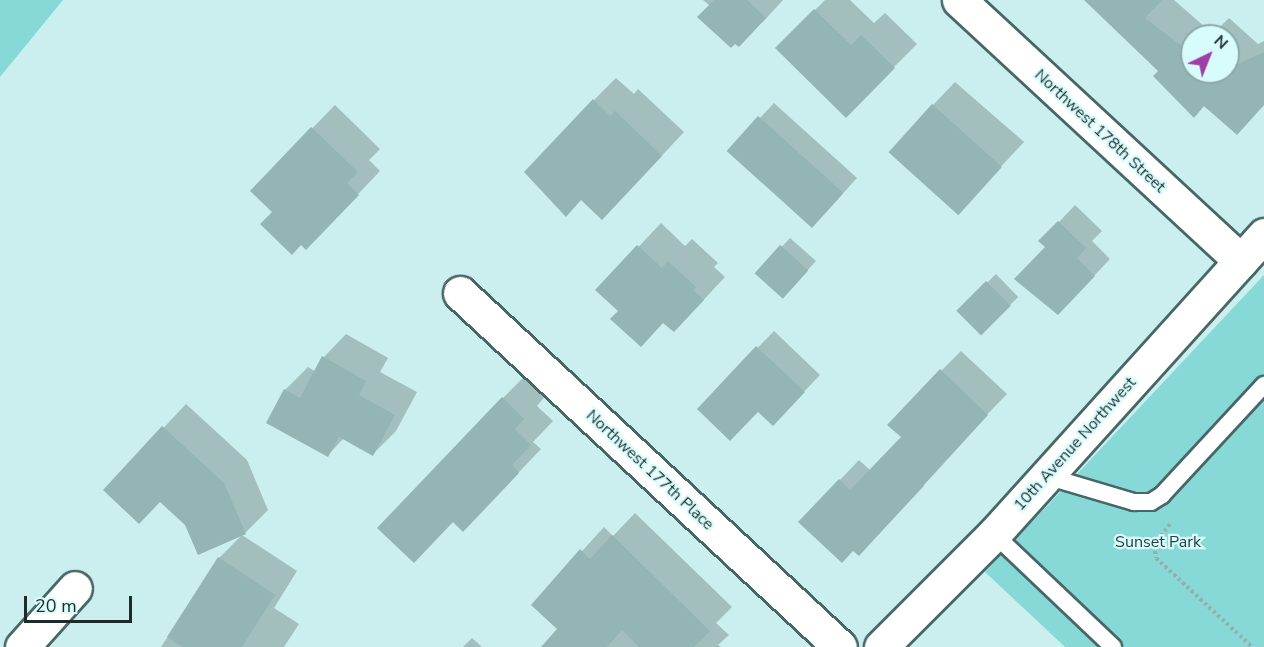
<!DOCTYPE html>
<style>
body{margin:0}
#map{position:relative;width:1264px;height:647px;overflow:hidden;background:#cbefee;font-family:"Nunito Sans",sans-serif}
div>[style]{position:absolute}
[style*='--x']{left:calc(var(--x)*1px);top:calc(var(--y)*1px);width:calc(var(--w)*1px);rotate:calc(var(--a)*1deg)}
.green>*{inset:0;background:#87d9d8}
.shadow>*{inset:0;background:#0003;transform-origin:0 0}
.building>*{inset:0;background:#93b5b4;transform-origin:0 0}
.path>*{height:4px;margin-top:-2px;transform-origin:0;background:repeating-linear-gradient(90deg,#93afaf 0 3px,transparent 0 6px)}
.roads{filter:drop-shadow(2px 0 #476766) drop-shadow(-2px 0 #476766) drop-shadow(0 2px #476766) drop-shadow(0 -2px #476766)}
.service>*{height:16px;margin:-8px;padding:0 8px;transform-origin:8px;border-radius:8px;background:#fff}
.minor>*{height:33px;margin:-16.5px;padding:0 16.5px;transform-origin:16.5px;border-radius:16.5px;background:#fff}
.tertiary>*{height:33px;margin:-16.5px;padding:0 16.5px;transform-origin:16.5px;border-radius:16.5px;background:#fff}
span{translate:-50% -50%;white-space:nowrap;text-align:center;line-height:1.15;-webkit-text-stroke:4.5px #d8fcfb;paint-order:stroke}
.street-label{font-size:16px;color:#1e2b2b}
.park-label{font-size:16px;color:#263f3f}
.north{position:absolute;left:1180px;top:24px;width:60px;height:60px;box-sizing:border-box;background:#d8fcfb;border:2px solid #8ea8a8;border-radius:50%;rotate:43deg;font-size:16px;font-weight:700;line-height:24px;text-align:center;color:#1e2b2b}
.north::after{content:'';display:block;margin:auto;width:21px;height:27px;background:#a03ea5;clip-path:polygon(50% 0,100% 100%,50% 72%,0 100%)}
.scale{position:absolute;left:24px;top:596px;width:108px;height:27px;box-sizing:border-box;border:3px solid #1e2b2b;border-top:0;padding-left:8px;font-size:18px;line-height:21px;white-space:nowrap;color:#1e2b2b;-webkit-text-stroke:4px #d8fcfb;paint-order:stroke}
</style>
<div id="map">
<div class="green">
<div style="clip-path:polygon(0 0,63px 0,0 77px)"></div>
<div style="clip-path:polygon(1264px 275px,1264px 647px,1065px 647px,985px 572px)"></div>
</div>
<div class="shadow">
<div style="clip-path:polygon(703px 0,783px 0,762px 23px,710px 6px)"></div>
<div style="clip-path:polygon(825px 0,850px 0,874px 23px,885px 13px,917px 44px,846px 115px,777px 48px)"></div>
<div style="clip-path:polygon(evenodd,1089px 0,1174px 0,1213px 34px,1229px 18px,1258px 44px,1264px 41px,1264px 105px,1237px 133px,1161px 71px,1089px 0,1192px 36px,1228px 36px,1228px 72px,1192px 72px,1192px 36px)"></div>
<div style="clip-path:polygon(616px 78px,634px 94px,638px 89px,684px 132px,625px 195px,594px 100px)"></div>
<div style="clip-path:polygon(955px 82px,1024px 142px,978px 191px,933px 105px)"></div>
<div style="clip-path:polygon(774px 103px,857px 178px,826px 212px,729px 151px)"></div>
<div style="clip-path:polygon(335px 105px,380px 149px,369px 160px,380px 171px,328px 226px,274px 212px,252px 190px)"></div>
<div style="clip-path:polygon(1075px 205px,1102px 231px,1092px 241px,1110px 259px,1075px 296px,1047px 247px,1059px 222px)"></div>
<div style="clip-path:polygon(661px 223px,685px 246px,692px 239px,718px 263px,714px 267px,725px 277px,696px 308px,664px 322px,620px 310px,598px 290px)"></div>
<div style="clip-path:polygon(790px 238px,816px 261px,791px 288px,757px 273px)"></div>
<div style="left:996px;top:274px;width:32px;height:52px;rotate:46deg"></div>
<div style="clip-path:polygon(774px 331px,820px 375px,773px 424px,758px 410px,699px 408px)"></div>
<div style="clip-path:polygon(346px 334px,388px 358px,380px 372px,417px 392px,396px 431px,373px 454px,344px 438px,328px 455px,285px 390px,308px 367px,316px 372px,324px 357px)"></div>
<div style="clip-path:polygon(961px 351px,1007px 394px,921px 483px,924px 486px,878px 535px,853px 549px,800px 522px,859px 460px,871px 471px,903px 437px,941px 371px)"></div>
<div style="clip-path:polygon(525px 376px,546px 395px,537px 406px,553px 421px,533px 442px,541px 449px,486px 507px,503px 398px)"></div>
<div style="clip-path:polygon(186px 404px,247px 460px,268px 510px,245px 533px,186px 524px,161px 500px,105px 490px)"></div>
<div style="clip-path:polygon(635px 513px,732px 607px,716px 623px,729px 635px,718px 645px,721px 647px,543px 647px,559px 629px,533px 605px,604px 527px,613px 536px)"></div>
<div style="clip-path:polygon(242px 535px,297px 571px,274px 608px,299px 624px,284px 647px,161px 647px,219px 558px)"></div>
<div style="clip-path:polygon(472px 638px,482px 647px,463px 647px)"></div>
</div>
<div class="building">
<div style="clip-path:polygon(714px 0,747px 0,766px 18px,739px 47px,735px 44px,731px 48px,697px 17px)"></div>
<div style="clip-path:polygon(1084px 0,1162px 0,1145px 18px,1192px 54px,1192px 72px,1228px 72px,1228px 60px,1234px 66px,1264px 52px,1264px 105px,1237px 135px,1204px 106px,1194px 118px,1153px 76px,1158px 71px)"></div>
<div style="clip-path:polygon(814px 9px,851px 45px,861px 35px,895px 68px,846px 118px,775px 48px)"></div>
<div style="clip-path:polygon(593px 99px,610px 116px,615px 111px,662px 156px,602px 220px,581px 200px,566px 217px,524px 172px)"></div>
<div style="left:932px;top:104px;width:94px;height:65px;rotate:42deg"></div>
<div style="left:758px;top:116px;width:115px;height:47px;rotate:42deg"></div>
<div style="clip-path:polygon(311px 127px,358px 172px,347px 183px,359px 195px,306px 250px,301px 245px,292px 255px,260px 224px,272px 212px,250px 191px)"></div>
<div style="clip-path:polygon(1058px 221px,1086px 248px,1077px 258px,1095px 276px,1058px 315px,1014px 279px,1045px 247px,1038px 241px)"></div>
<div style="clip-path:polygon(637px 245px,662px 268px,668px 261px,696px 287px,693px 290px,704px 300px,674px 332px,663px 323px,641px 347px,610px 319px,618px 311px,595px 290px)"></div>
<div style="left:780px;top:245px;width:38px;height:38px;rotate:42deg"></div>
<div style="left:986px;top:281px;width:35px;height:42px;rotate:45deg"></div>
<div style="clip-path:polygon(756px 346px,805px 392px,773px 426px,758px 412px,730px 441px,697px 409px)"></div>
<div style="clip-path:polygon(322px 356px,366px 381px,359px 395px,395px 415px,373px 456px,339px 437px,328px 457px,266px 423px,284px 389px,300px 398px)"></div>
<div style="clip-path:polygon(940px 369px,988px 415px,859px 556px,853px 551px,842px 563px,798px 522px,839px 479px,850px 490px,901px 437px,887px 425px)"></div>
<div style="clip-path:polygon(502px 397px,524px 419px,515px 429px,531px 445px,512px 465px,519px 473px,463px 532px,453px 522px,414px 563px,377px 528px)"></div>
<div style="clip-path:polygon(162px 426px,224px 483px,246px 534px,198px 555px,185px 525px,160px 502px,139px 524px,103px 490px)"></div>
<div style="clip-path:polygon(612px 535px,710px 631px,694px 647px,639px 647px,622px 630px,607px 647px,541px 647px,557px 629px,531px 605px,580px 549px,590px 559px)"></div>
<div style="clip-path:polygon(218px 557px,275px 595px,242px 647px,183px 647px,167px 637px)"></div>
</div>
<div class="path">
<div style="--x:1170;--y:524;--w:26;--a:127"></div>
<div style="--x:1154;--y:545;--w:13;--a:81"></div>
<div style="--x:1156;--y:558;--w:131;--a:42.8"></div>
</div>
<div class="roads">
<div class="service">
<div style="--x:1046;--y:476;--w:92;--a:16.5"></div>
<div style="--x:1134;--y:502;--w:17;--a:0"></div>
<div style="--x:1151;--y:502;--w:13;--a:-32"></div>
<div style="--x:1162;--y:495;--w:150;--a:-47.2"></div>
<div style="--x:994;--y:534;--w:164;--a:43.5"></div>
</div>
<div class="minor">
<div style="--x:959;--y:0;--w:384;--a:42.8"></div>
<div style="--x:460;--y:293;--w:519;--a:42.97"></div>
<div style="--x:22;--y:647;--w:79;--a:-48.1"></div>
</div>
<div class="tertiary">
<div style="--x:881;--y:647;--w:160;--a:-45"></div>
<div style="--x:994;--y:534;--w:403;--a:-47.9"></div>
</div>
</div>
<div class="street-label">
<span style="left:1100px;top:131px;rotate:43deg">Northwest 178th Street</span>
<span style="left:1075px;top:444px;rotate:-48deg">10th Avenue Northwest</span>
<span style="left:650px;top:470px;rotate:43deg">Northwest 177th Place</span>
</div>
<div class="park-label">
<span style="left:1158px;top:542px">Sunset Park</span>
</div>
<div class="north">N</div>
<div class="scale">20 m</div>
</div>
